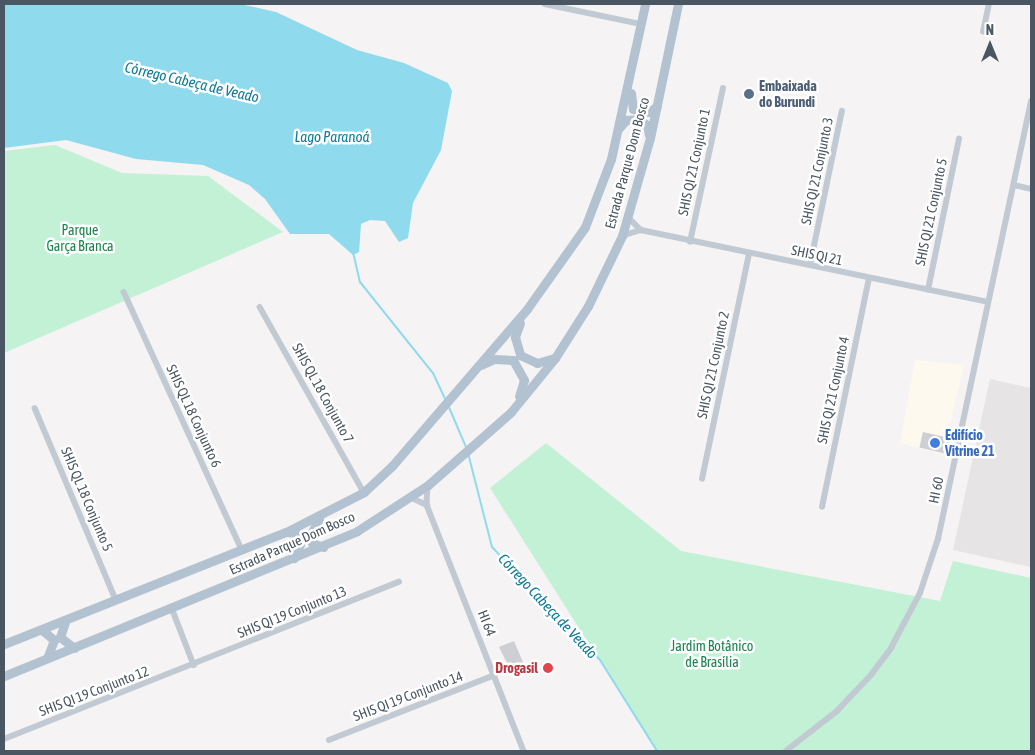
<!DOCTYPE html>
<meta charset="utf-8">
<style>
body{margin:0}
#map{position:relative;width:1035px;height:755px;overflow:hidden;background:#f5f3f3;font-family:"Asap Condensed",sans-serif}
div>[style]{position:absolute}
[style*='--x']{left:calc(var(--x)*1px);top:calc(var(--y)*1px);width:calc(var(--w)*1px);rotate:calc(var(--a)*1deg)}
.commercial>*{inset:0;background:#fdf9ef}
.education>*{inset:0;background:#e6e4e5}
.green>*{inset:0;background:#c3f1d5}
.water>*{inset:0;background:#90daee}
.stream>*{height:2px;margin:-1px;padding:0 1px;transform-origin:1px;border-radius:1px;background:#90daee}
.building>*{inset:0;background:#cdcfd5;transform-origin:0 0}
.minor>*{height:5.5px;margin:-2.75px;padding:0 2.75px;transform-origin:2.75px;border-radius:2.75px;background:#c1cad2}
.primary>*{height:9px;margin:-4.5px;padding:0 4.5px;transform-origin:4.5px;border-radius:4.5px;background:#b3c2d1}
.dots>*{width:14px;height:14px;translate:-50% -50%;box-sizing:border-box;border:2px solid #fff;border-radius:50%}
span{translate:-50% -50%;white-space:nowrap;text-align:center;line-height:1.15;-webkit-text-stroke:5px #fff;paint-order:stroke}
.service-label{font-size:14px;color:#4e5e75;font-weight:700}
.left{translate:0 -50%;text-align:left}
.street-label{font-size:14px;color:#4a5661}
.park-label{font-size:14px;color:#17864f}
.shop-label{font-size:14px;color:#366cbe;font-weight:700}
.health-label{font-size:14px;color:#be3a42;font-weight:700}
.right{translate:-100% -50%;text-align:right}
.water-label{font-size:15px;color:#0c7c9b;font-style:italic}
.frame{position:absolute;inset:0;border:5px solid #4a5661;pointer-events:none}
.north{position:absolute;left:965px;top:20px;width:50px;height:50px;-webkit-text-stroke:4px #fff;paint-order:stroke;rotate:0deg;font-size:14px;font-weight:700;line-height:20px;text-align:center;color:#4a5661}
.north::after{content:'';display:block;margin:auto;width:18px;height:22px;background:#4a5661;clip-path:polygon(50% 0,100% 100%,50% 72%,0 100%)}
</style>
<div id="map">
<div class="commercial">
<div style="clip-path:polygon(915px 360px,964px 365px,943px 455px,900px 443px)"></div>
</div>
<div class="education">
<div style="clip-path:polygon(990px 379px,1031px 388px,1031px 567px,953px 550px)"></div>
</div>
<div class="green">
<div style="clip-path:polygon(55px 145px,122px 173px,208px 176px,283px 232px,4px 353px,4px 151px)"></div>
<div style="clip-path:polygon(546px 443px,681px 551px,940px 601px,953px 561px,1031px 578px,1031px 751px,657px 751px,490px 488px)"></div>
</div>
<div class="water">
<div style="clip-path:polygon(4px 4px,240px 4px,276px 12px,357px 50px,404px 63px,448px 83px,452px 91px,441px 150px,413px 203px,408px 238px,399px 242px,385px 221px,370px 220px,361px 224px,359px 252px,353px 255px,329px 234px,290px 234px,265px 199px,249px 185px,203px 165px,136px 159px,66px 140px,4px 148px)"></div>
</div>
<div class="stream">
<div style="--x:353;--y:252;--w:31;--a:77"></div>
<div style="--x:360;--y:282;--w:117;--a:51.3"></div>
<div style="--x:433;--y:373;--w:29;--a:65"></div>
<div style="--x:448;--y:405;--w:46;--a:66.8"></div>
<div style="--x:468;--y:453;--w:97;--a:75.7"></div>
<div style="--x:492;--y:547;--w:156;--a:46.3"></div>
<div style="--x:600;--y:660;--w:107;--a:57.9"></div>
</div>
<div class="building">
<div style="left:923px;top:432px;width:28px;height:16px;rotate:13deg"></div>
<div style="clip-path:polygon(514px 641px,525px 667px,513px 675px,499px 647px)"></div>
</div>
<div class="minor">
<div style="--x:545;--y:4;--w:98;--a:11.8"></div>
<div style="--x:983;--y:32;--w:29;--a:-78"></div>
<div style="--x:1014;--y:185;--w:17;--a:13"></div>
<div style="--x:629;--y:218;--w:17;--a:45"></div>
<div style="--x:622;--y:236;--w:20;--a:-18"></div>
<div style="--x:641;--y:230;--w:354;--a:11.7"></div>
<div style="--x:690;--y:242;--w:157;--a:-77.9"></div>
<div style="--x:810;--y:265;--w:157;--a:-78.3"></div>
<div style="--x:928;--y:290;--w:154;--a:-78.4"></div>
<div style="--x:124;--y:292;--w:284;--a:65.4"></div>
<div style="--x:260;--y:307;--w:212;--a:60.7"></div>
<div style="--x:35;--y:408;--w:208;--a:67.1"></div>
<div style="--x:702;--y:479;--w:229;--a:-78.2"></div>
<div style="--x:428;--y:485;--w:20;--a:93"></div>
<div style="--x:427;--y:505;--w:264;--a:68.5"></div>
<div style="--x:412;--y:498;--w:17;--a:25"></div>
<div style="--x:822;--y:507;--w:233;--a:-78.4"></div>
<div style="--x:172;--y:608;--w:61;--a:68.9"></div>
<div style="--x:4;--y:739;--w:425;--a:-21.7"></div>
<div style="--x:329;--y:740;--w:178;--a:-21.4"></div>
<div style="--x:786;--y:751;--w:65;--a:-38.1"></div>
<div style="--x:837;--y:711;--w:50;--a:-46.6"></div>
<div style="--x:871;--y:675;--w:34;--a:-53"></div>
<div style="--x:891;--y:648;--w:62;--a:-62.2"></div>
<div style="--x:920;--y:593;--w:57;--a:-71.6"></div>
<div style="--x:938;--y:539;--w:447;--a:-78"></div>
</div>
<div class="primary">
<div style="--x:631;--y:93;--w:16;--a:83"></div>
<div style="--x:633;--y:109;--w:16;--a:11"></div>
<div style="--x:649;--y:112;--w:10;--a:-37"></div>
<div style="--x:619;--y:128;--w:11;--a:-49"></div>
<div style="--x:626;--y:120;--w:13;--a:-4"></div>
<div style="--x:639;--y:119;--w:10;--a:37"></div>
<div style="--x:647;--y:125;--w:10;--a:79"></div>
<div style="--x:520;--y:323;--w:15;--a:110"></div>
<div style="--x:515;--y:337;--w:19;--a:74"></div>
<div style="--x:520;--y:355;--w:19;--a:25"></div>
<div style="--x:537;--y:363;--w:18;--a:-16"></div>
<div style="--x:481;--y:365;--w:14;--a:-25"></div>
<div style="--x:494;--y:359;--w:19;--a:3"></div>
<div style="--x:513;--y:360;--w:23;--a:61"></div>
<div style="--x:524;--y:380;--w:17;--a:107"></div>
<div style="--x:319;--y:519;--w:18;--a:119"></div>
<div style="--x:310;--y:535;--w:8;--a:76"></div>
<div style="--x:312;--y:543;--w:12;--a:20"></div>
<div style="--x:287;--y:532;--w:9;--a:6"></div>
<div style="--x:296;--y:533;--w:9;--a:49"></div>
<div style="--x:302;--y:540;--w:20;--a:114"></div>
<div style="--x:65;--y:622;--w:16;--a:108"></div>
<div style="--x:60;--y:637;--w:18;--a:38"></div>
<div style="--x:42;--y:630;--w:16;--a:40"></div>
<div style="--x:54;--y:640;--w:19;--a:111"></div>
<div style="--x:4;--y:644;--w:303;--a:-21.7"></div>
<div style="--x:286;--y:532;--w:88;--a:-27.1"></div>
<div style="--x:364;--y:492;--w:38;--a:-43"></div>
<div style="--x:392;--y:466;--w:207;--a:-49.3"></div>
<div style="--x:527;--y:309;--w:100;--a:-54.7"></div>
<div style="--x:585;--y:227;--w:73;--a:-69.1"></div>
<div style="--x:611;--y:159;--w:159;--a:-77.6"></div>
<div style="--x:4;--y:676;--w:382;--a:-22.3"></div>
<div style="--x:357;--y:531;--w:85;--a:-32.9"></div>
<div style="--x:428;--y:485;--w:111;--a:-41.3"></div>
<div style="--x:511;--y:412;--w:70;--a:-50.8"></div>
<div style="--x:555;--y:358;--w:62;--a:-57.6"></div>
<div style="--x:588;--y:306;--w:78;--a:-64.1"></div>
<div style="--x:622;--y:236;--w:102;--a:-74.1"></div>
<div style="--x:650;--y:138;--w:137;--a:-78.2"></div>
</div>
<div class="dots">
<div style="left:749px;top:94px;background:#5c6f8a"></div>
<div style="left:935px;top:443px;background:#3f7fe0"></div>
<div style="left:548px;top:668px;background:#e0444e"></div>
</div>
<div class="service-label">
<span class="left" style="left:759px;top:94px">Embaixada<br>do Burundi</span>
</div>
<div class="street-label">
<span style="left:694px;top:162px;rotate:-78deg">SHIS QI 21 Conjunto 1</span>
<span style="left:627px;top:163px;rotate:-75deg">Estrada Parque Dom Bosco</span>
<span style="left:817px;top:171px;rotate:-78deg">SHIS QI 21 Conjunto 3</span>
<span style="left:931px;top:212px;rotate:-78deg">SHIS QI 21 Conjunto 5</span>
<span style="left:817px;top:255px;rotate:12deg">SHIS QI 21</span>
<span style="left:713px;top:365px;rotate:-78deg">SHIS QI 21 Conjunto 2</span>
<span style="left:833px;top:390px;rotate:-78deg">SHIS QI 21 Conjunto 4</span>
<span style="left:323px;top:393px;rotate:61deg">SHIS QL 18 Conjunto 7</span>
<span style="left:194px;top:416px;rotate:65deg">SHIS QL 18 Conjunto 6</span>
<span style="left:936px;top:490px;rotate:-78deg">HI 60</span>
<span style="left:87px;top:499px;rotate:67deg">SHIS QL 18 Conjunto 5</span>
<span style="left:292px;top:543px;rotate:-24deg">Estrada Parque Dom Bosco</span>
<span style="left:292px;top:612px;rotate:-22deg">SHIS QI 19 Conjunto 13</span>
<span style="left:487px;top:623px;rotate:68deg">HI 64</span>
<span style="left:94px;top:691px;rotate:-21deg">SHIS QI 19 Conjunto 12</span>
<span style="left:408px;top:696px;rotate:-21deg">SHIS QI 19 Conjunto 14</span>
</div>
<div class="park-label">
<span style="left:80px;top:238px">Parque<br>Garça Branca</span>
<span style="left:712px;top:654px">Jardim Botânico<br>de Brasília</span>
</div>
<div class="shop-label">
<span class="left" style="left:945px;top:443px">Edifício<br>Vitrine 21</span>
</div>
<div class="health-label">
<span class="right" style="left:538px;top:668px">Drogasil</span>
</div>
<div class="water-label">
<span style="left:192px;top:82px;rotate:13deg">Córrego Cabeça de Veado</span>
<span style="left:332px;top:137px">Lago Paranoá</span>
<span style="left:548px;top:606px;rotate:47deg">Córrego Cabeça de Veado</span>
</div>
<div class="frame"></div>
<div class="north">N</div>
</div>
